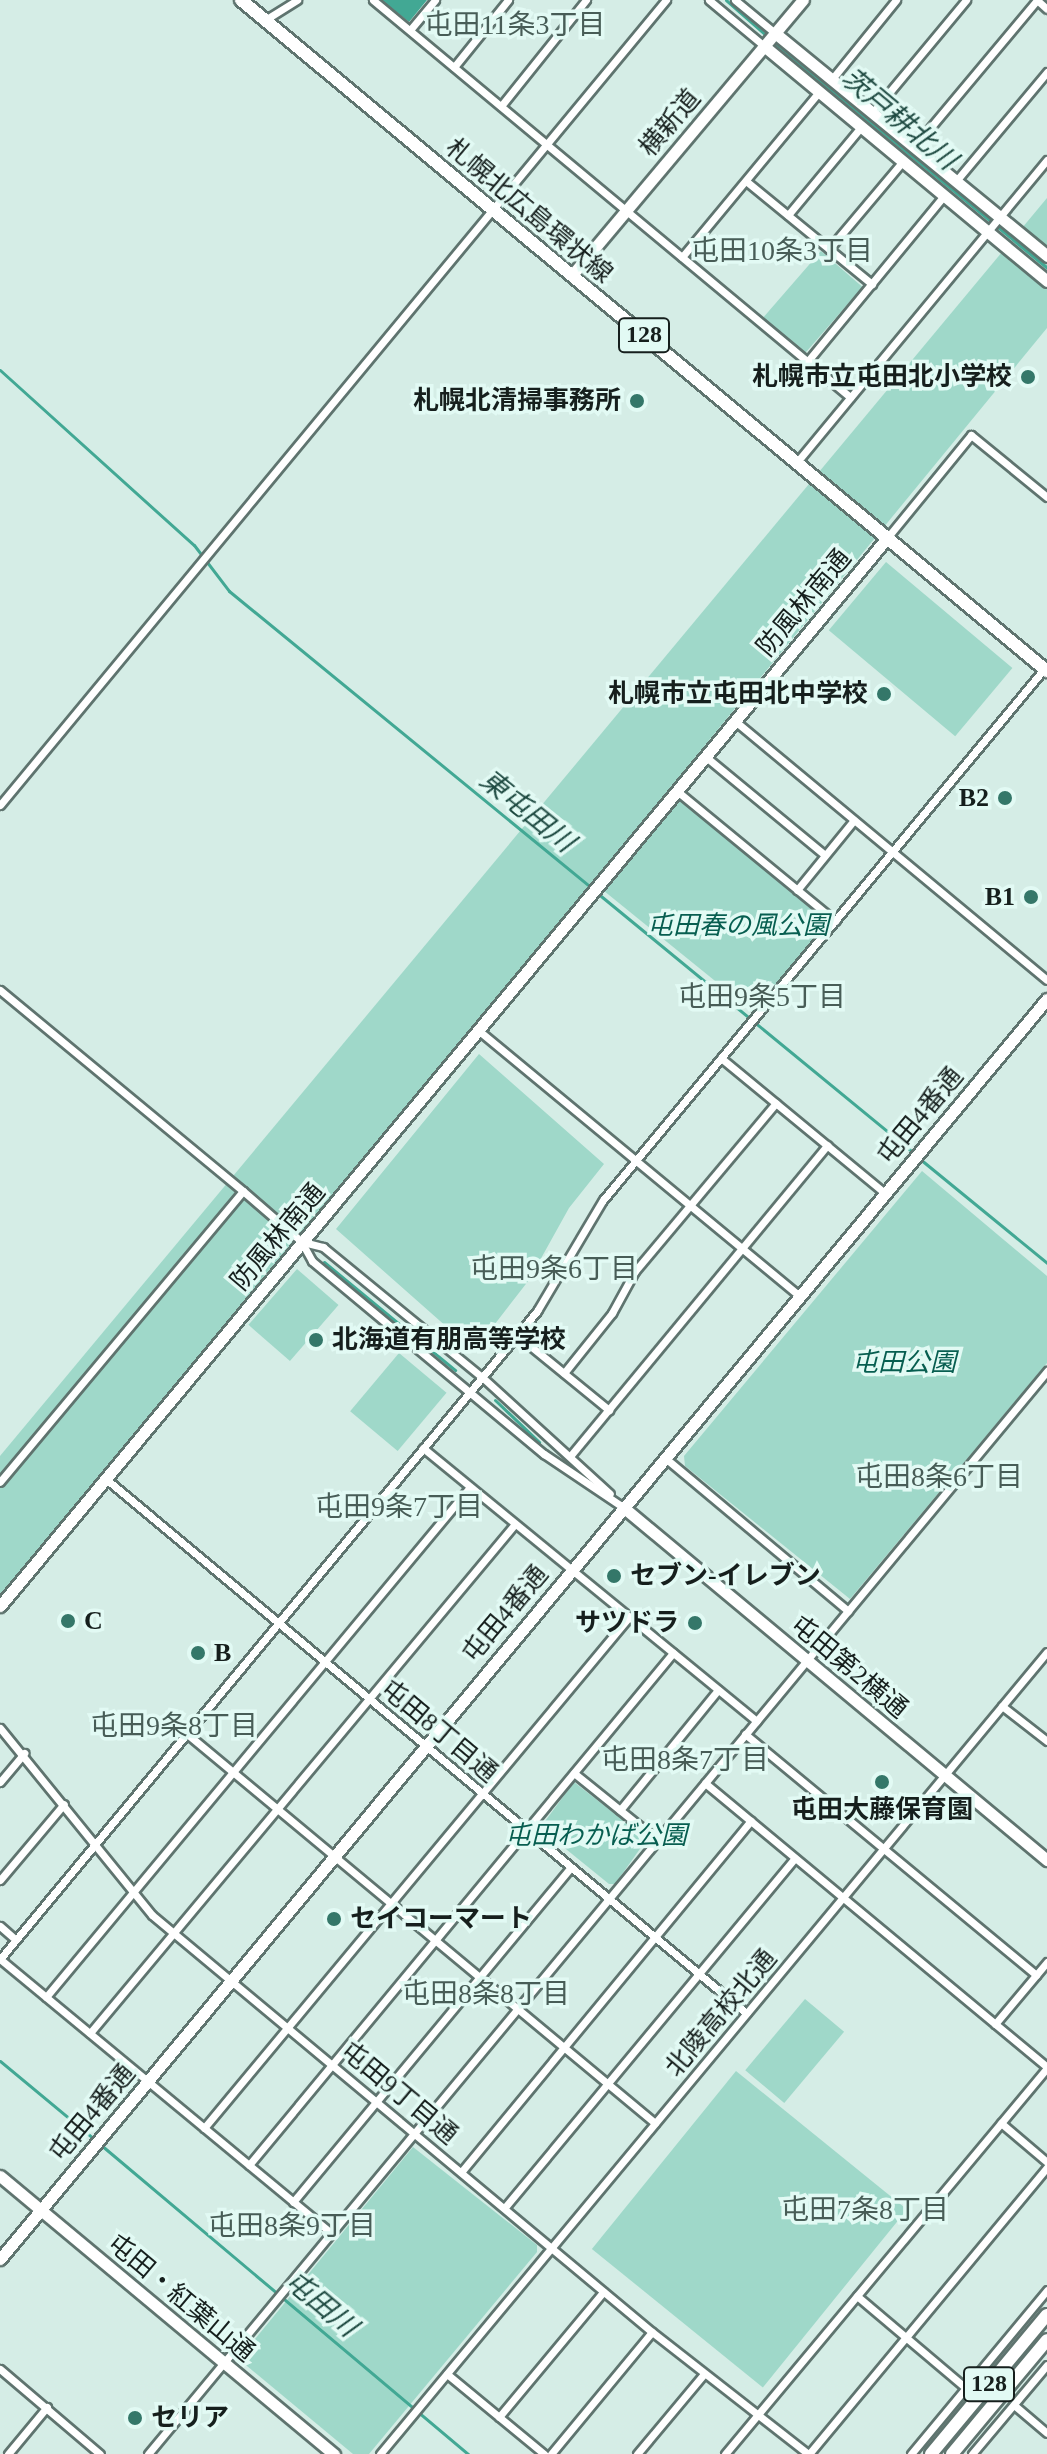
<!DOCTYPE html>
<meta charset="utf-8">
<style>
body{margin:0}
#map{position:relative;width:1047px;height:2454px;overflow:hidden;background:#d5ede6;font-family:"Times New Roman","Noto Sans JP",serif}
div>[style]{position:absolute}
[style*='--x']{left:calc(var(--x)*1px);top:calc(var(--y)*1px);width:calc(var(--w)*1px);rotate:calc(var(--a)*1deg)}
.green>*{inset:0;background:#9fd8c9;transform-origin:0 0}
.water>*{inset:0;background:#42a894}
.stream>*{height:3px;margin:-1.5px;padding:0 1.5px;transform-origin:1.5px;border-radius:1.5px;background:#42a894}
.roads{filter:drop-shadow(2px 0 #5f746f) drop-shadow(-2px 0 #5f746f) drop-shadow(0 2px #5f746f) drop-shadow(0 -2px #5f746f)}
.street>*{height:7px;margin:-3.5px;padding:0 3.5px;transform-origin:3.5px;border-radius:3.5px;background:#fff}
.secondary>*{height:11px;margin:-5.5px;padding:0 5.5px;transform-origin:5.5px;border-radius:5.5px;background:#fff}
.primary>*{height:12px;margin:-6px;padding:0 6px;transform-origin:6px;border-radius:6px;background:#fff}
.dots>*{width:22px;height:22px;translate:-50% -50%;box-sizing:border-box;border:4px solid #e2faf4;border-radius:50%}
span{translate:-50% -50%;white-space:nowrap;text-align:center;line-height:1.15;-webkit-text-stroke:7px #e2faf4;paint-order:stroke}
.shield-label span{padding:2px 6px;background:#e2faf4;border:2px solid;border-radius:6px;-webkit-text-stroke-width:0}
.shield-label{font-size:24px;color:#161f1d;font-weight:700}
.street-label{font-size:26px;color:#161f1d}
.poi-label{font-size:26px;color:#161f1d;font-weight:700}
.right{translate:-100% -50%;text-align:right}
.left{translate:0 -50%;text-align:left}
.park-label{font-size:26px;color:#075e50;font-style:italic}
.neighbourhood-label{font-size:28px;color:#485d57}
.water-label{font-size:28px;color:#1e4a41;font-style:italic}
</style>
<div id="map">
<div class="green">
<div style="clip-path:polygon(1047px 198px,1047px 328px,315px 1221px,0 1596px,0 1456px)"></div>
<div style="left:821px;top:251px;width:55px;height:88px;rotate:41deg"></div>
<div style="left:886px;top:562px;width:165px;height:89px;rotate:40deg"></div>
<div style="left:678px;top:799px;width:193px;height:118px;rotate:39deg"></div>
<div style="clip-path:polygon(479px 1054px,604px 1164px,569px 1208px,529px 1280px,474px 1351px,336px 1229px)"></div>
<div style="clip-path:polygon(922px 1171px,1047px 1276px,1047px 1363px,850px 1599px,685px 1466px,684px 1456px)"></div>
<div style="left:297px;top:1269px;width:55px;height:74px;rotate:41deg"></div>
<div style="left:399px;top:1353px;width:62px;height:76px;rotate:40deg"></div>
<div style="clip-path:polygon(574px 1782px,647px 1839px,615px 1884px,609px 1884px,540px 1828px)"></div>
<div style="left:805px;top:1999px;width:51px;height:93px;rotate:40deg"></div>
<div style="left:736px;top:2071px;width:220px;height:229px;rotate:39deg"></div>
<div style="clip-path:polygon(413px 2147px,537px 2245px,537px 2252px,369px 2454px,353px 2454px,241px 2361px,241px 2356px)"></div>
</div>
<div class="water">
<div style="clip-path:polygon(381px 0,427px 0,409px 22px)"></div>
</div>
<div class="stream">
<div style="--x:726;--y:0;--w:55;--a:41.3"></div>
<div style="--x:772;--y:41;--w:357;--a:39.5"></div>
<div style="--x:0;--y:370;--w:261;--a:42.1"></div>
<div style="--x:194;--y:545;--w:58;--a:52.7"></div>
<div style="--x:229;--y:591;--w:467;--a:39.3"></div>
<div style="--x:596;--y:892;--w:413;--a:39.4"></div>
<div style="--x:920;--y:1159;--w:164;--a:39.3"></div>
<div style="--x:324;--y:1262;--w:170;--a:39.5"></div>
<div style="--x:495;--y:1400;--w:61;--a:43.7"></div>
<div style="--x:0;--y:2061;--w:124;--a:39.7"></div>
<div style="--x:101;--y:2145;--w:480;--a:40.1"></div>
</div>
<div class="roads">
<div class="street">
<div style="--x:373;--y:0;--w:621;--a:39.77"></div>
<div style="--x:709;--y:0;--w:72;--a:39.9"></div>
<div style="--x:735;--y:0;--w:52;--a:39.5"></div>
<div style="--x:1037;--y:0;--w:13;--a:42"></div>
<div style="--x:265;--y:20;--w:38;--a:-32"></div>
<div style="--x:410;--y:30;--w:39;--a:-50"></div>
<div style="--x:454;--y:67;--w:86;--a:-51.1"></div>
<div style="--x:832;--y:79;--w:102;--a:-51"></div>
<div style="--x:501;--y:106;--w:136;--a:-51.3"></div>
<div style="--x:873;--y:112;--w:146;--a:-50.3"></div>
<div style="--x:915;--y:146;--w:190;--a:-50.1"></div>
<div style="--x:746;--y:181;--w:163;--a:39.3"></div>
<div style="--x:956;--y:181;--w:142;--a:-50.1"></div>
<div style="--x:788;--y:215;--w:114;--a:-50.3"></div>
<div style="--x:829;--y:249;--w:115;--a:-49.9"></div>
<div style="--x:682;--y:257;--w:214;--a:-50.3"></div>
<div style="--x:807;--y:362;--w:215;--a:-50.5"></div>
<div style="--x:797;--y:462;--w:392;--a:-50.4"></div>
<div style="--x:887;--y:538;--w:133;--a:-50.8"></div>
<div style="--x:971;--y:435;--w:98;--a:39.2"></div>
<div style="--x:735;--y:721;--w:405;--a:39.7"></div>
<div style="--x:706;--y:757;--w:154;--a:39.5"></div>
<div style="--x:677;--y:791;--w:205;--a:39.4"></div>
<div style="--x:0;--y:805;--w:1045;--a:-50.4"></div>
<div style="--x:797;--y:890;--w:90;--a:-50.8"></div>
<div style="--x:0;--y:990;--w:315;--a:39.6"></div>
<div style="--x:243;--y:1191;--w:379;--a:129.9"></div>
<div style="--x:478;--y:1030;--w:417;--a:39.6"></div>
<div style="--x:721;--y:1058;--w:212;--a:39.5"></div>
<div style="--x:243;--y:1191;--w:77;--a:40.8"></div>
<div style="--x:301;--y:1241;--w:23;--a:61"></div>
<div style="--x:312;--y:1261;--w:302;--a:39.8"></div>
<div style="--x:544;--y:1454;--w:95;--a:33.9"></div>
<div style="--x:303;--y:1242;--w:21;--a:14"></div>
<div style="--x:323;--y:1247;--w:205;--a:39.3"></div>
<div style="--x:482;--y:1377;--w:173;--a:42.4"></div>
<div style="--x:517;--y:1335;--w:119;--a:39.2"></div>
<div style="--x:564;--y:1373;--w:77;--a:-51.3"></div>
<div style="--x:612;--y:1313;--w:48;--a:-61.3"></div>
<div style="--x:635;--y:1271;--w:219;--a:-50"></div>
<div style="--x:423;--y:1448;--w:431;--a:39.3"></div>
<div style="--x:571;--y:1455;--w:402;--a:-50.4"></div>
<div style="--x:664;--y:1457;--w:240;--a:39.9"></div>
<div style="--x:106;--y:1479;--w:834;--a:39.84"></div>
<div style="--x:1002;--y:1706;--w:57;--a:37.9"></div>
<div style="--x:0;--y:1728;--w:241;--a:50.9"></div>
<div style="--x:152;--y:1915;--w:651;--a:39.83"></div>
<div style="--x:652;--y:2332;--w:198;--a:38"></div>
<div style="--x:186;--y:1733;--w:610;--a:39.75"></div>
<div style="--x:745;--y:1734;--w:378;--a:39.6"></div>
<div style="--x:574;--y:1773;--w:107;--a:38.9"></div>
<div style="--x:0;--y:1782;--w:38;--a:-50"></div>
<div style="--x:705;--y:1783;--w:445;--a:39.7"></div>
<div style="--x:620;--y:1810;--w:155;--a:-50.8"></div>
<div style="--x:0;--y:1880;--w:99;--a:-49.9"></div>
<div style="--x:0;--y:1926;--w:21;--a:41"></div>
<div style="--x:0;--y:1959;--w:842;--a:-50.35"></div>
<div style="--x:537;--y:1311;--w:129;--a:-59.3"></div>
<div style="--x:603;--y:1200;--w:690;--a:-50.29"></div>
<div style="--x:0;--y:1959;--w:430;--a:39.6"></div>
<div style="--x:46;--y:1997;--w:663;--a:-50.26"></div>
<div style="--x:995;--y:2024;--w:81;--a:-50"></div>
<div style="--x:90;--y:2033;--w:663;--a:-50.14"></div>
<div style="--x:1001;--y:2123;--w:60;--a:40.3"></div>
<div style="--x:204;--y:2128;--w:665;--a:-50.25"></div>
<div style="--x:249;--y:2165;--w:665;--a:-50.37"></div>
<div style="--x:462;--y:2171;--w:454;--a:-50.5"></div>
<div style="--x:293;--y:2202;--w:435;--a:-50.3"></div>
<div style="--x:506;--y:2206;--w:452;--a:-50.3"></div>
<div style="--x:857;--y:2296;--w:143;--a:40.2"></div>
<div style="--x:0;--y:2369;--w:131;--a:40.4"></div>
<div style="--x:447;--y:2374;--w:126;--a:39.5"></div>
<div style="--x:1014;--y:2405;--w:43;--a:40.3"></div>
<div style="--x:499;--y:2417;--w:163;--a:-50.2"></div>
<div style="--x:8;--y:2454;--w:61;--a:-50.3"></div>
<div style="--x:148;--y:2454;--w:1408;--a:-50.3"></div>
<div style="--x:380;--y:2454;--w:1043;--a:-50.25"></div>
<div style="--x:551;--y:2454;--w:158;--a:-50.4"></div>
<div style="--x:637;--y:2454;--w:104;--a:-50.1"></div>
<div style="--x:725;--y:2454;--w:503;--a:-50.17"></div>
<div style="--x:809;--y:2454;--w:373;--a:-50.3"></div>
<div style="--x:911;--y:2454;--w:213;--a:-50.3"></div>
<div style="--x:972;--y:2454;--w:116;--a:-49.9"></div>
</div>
<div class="secondary">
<div style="--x:775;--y:33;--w:352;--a:39.3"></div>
<div style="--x:764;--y:46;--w:368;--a:39.7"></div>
<div style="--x:572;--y:275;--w:359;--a:-50"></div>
<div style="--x:623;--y:1507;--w:552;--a:39.78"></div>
<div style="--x:0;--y:1606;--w:1388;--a:-50.29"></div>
<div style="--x:0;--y:2176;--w:435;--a:39.8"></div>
<div style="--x:0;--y:2259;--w:1638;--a:-50.28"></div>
</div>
<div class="primary">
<div style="--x:241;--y:0;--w:1049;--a:39.78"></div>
<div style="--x:931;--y:2454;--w:181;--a:-50.2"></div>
<div style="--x:952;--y:2454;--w:148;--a:-50.2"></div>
</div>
</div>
<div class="dots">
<div style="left:1028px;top:377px;background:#347769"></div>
<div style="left:637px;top:401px;background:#347769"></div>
<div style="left:884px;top:694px;background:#347769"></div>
<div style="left:1005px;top:798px;background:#347769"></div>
<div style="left:1031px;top:897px;background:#347769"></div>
<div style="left:316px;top:1340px;background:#347769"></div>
<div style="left:614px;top:1576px;background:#347769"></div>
<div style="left:68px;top:1621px;background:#347769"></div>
<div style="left:695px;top:1623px;background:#347769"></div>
<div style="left:198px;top:1653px;background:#347769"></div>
<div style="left:882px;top:1782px;background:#347769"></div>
<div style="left:334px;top:1919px;background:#347769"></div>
<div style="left:135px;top:2418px;background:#347769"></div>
</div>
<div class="shield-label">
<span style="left:644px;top:335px">128</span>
<span style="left:989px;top:2384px">128</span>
</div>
<div class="street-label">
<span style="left:670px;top:123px;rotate:-50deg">横新道</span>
<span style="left:529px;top:211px;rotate:40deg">札幌北広島環状線</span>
<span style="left:804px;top:603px;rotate:-50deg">防風林南通</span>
<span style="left:920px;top:1116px;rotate:-50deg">屯田4番通</span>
<span style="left:278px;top:1237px;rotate:-50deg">防風林南通</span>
<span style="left:505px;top:1614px;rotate:-50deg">屯田4番通</span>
<span style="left:849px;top:1667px;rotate:40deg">屯田第2横通</span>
<span style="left:439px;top:1731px;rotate:40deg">屯田8丁目通</span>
<span style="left:721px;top:2013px;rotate:-50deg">北陵高校北通</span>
<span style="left:399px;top:2093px;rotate:40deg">屯田9丁目通</span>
<span style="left:92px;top:2113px;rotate:-50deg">屯田4番通</span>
<span style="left:181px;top:2298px;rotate:40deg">屯田・紅葉山通</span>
</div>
<div class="poi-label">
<span class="right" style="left:1012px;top:377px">札幌市立屯田北小学校</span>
<span class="right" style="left:621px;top:401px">札幌北清掃事務所</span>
<span class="right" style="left:868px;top:694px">札幌市立屯田北中学校</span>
<span class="right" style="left:989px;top:798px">B2</span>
<span class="right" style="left:1015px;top:897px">B1</span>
<span class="left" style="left:332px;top:1340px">北海道有朋高等学校</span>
<span class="left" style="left:630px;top:1576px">セブン-イレブン</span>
<span class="left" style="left:84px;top:1621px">C</span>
<span class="right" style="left:679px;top:1623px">サツドラ</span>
<span class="left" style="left:214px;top:1653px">B</span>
<span style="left:882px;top:1810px">屯田大藤保育園</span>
<span class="left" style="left:350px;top:1919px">セイコーマート</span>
<span class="left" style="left:151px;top:2418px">セリア</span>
</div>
<div class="park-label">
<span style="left:738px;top:926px">屯田春の風公園</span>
<span style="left:904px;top:1363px">屯田公園</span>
<span style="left:596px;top:1836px">屯田わかば公園</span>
</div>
<div class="neighbourhood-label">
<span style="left:515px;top:25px">屯田11条3丁目</span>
<span style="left:782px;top:251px">屯田10条3丁目</span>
<span style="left:762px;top:997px">屯田9条5丁目</span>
<span style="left:554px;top:1269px">屯田9条6丁目</span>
<span style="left:939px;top:1477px">屯田8条6丁目</span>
<span style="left:399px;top:1507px">屯田9条7丁目</span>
<span style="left:174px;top:1726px">屯田9条8丁目</span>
<span style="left:685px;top:1760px">屯田8条7丁目</span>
<span style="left:486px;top:1994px">屯田8条8丁目</span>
<span style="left:865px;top:2210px">屯田7条8丁目</span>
<span style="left:292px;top:2226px">屯田8条9丁目</span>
</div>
<div class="water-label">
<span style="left:899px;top:119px;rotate:40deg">茨戸耕北川</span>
<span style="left:527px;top:811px;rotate:39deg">東屯田川</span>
<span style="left:321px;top:2304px;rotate:40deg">屯田川</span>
</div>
</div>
